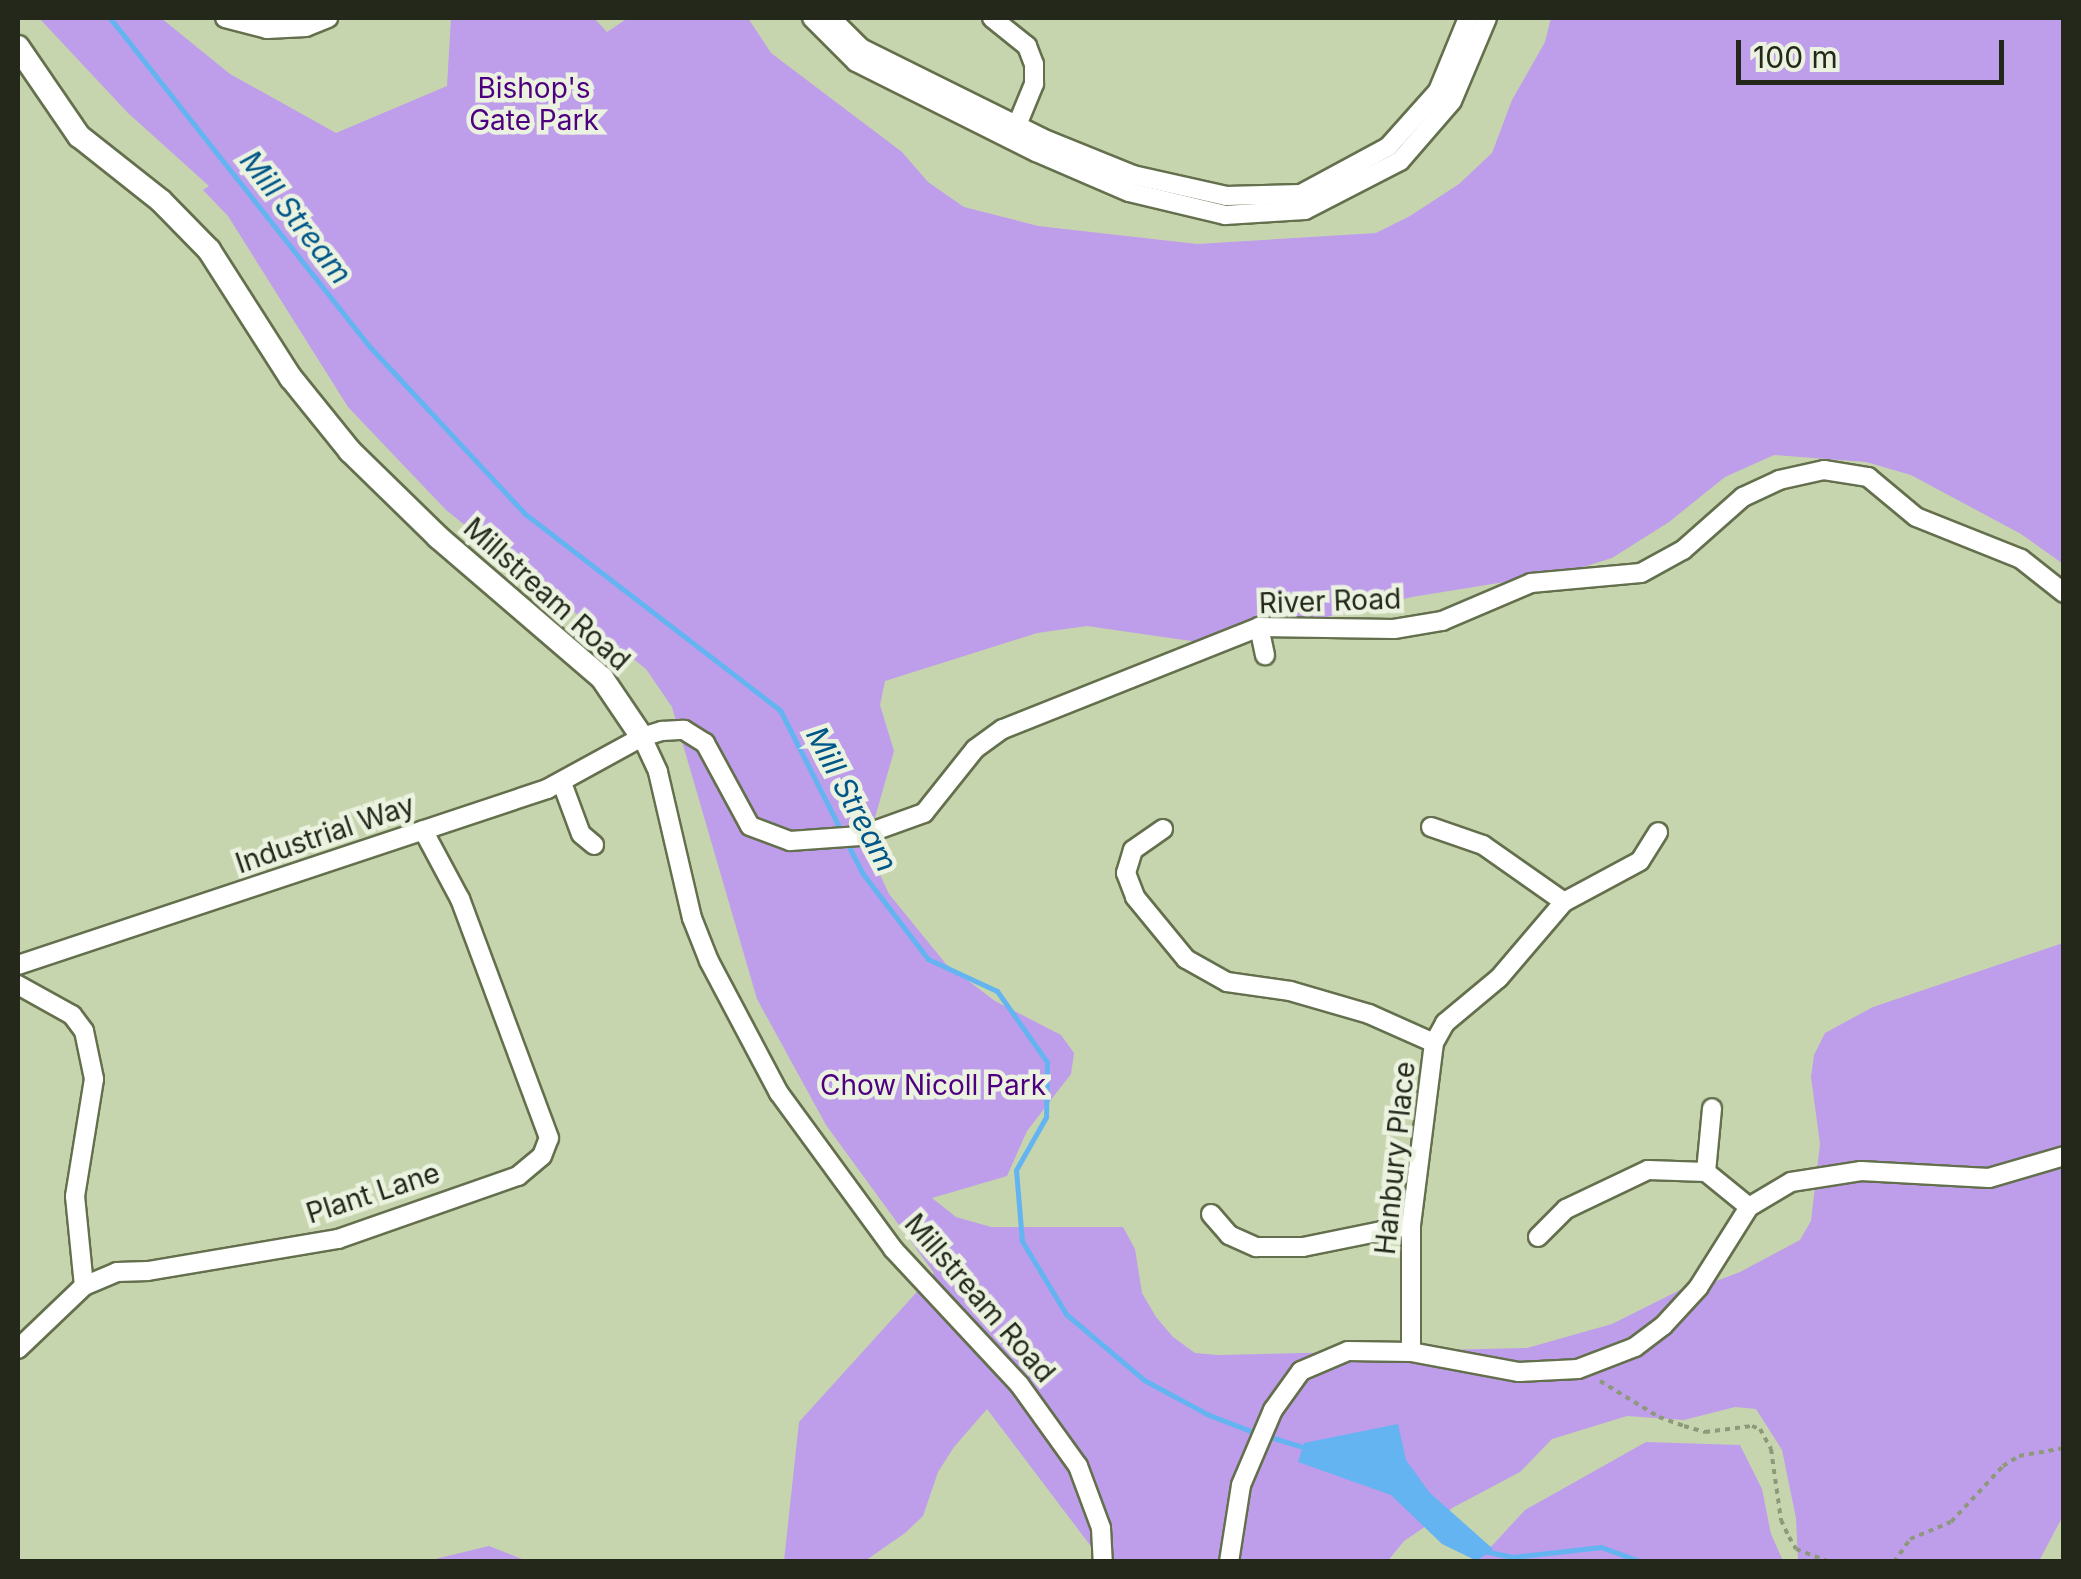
<!DOCTYPE html>
<style>
body{margin:0}
#map{position:relative;width:2081px;height:1579px;overflow:hidden;background:#c7d5af;font-family:Inter,sans-serif}
div>[style]{position:absolute}
[style*='--x']{left:calc(var(--x)*1px);top:calc(var(--y)*1px);width:calc(var(--w)*1px);rotate:calc(var(--a)*1deg)}
.green>*{inset:0;background:#be9dea}
.water>*{inset:0;background:#64b4f1}
.stream>*{height:5px;margin:-2.5px;padding:0 2.5px;transform-origin:2.5px;border-radius:2.5px;background:#64b4f1}
.path>*{height:4px;margin-top:-2px;transform-origin:0;background:repeating-linear-gradient(90deg,#8e987b 0 5px,transparent 0 10px)}
.roads{filter:drop-shadow(2px 0 #64704d) drop-shadow(-2px 0 #64704d) drop-shadow(0 2px #64704d) drop-shadow(0 -2px #64704d)}
.minor>*{height:18px;margin:-9px;padding:0 9px;transform-origin:9px;border-radius:9px;background:#fff}
.major>*{height:22px;margin:-11px;padding:0 11px;transform-origin:11px;border-radius:11px;background:#fff}
span{translate:-50% -50%;white-space:nowrap;text-align:center;line-height:1.15;-webkit-text-stroke:9px #ebf3e0;paint-order:stroke}
.park-label{font-size:28px;color:#4e0080}
.street-label{font-size:28px;color:#23281a}
.water-label{font-size:30px;color:#005687;font-style:italic}
.frame{position:absolute;inset:0;border:20px solid #23281a;pointer-events:none}
.scale{position:absolute;left:1736px;top:40px;width:268px;height:45px;box-sizing:border-box;border:5px solid #23281a;border-top:0;padding-left:12px;font-size:30px;line-height:35px;white-space:nowrap;color:#23281a;-webkit-text-stroke:8px #ebf3e0;paint-order:stroke}
</style>
<div id="map">
<div class="green">
<div style="clip-path:polygon(39px 18px,161px 18px,230px 74px,336px 133px,447px 86px,451px 18px,594px 18px,607px 32px,628px 18px,748px 18px,771px 53px,902px 152px,928px 182px,964px 207px,1038px 226px,1197px 244px,1376px 233px,1410px 216px,1459px 184px,1492px 153px,1512px 100px,1545px 42px,1551px 18px,2063px 18px,2063px 564px,2021px 534px,1911px 475px,1866px 462px,1774px 455px,1725px 477px,1669px 522px,1612px 558px,1567px 572px,1412px 597px,1212px 644px,1087px 626px,1037px 633px,885px 681px,880px 705px,894px 751px,872px 828px,872px 857px,889px 894px,946px 964px,995px 1001px,1061px 1035px,1074px 1053px,1071px 1074px,1027px 1131px,1007px 1176px,932px 1198px,956px 1217px,991px 1227px,1123px 1227px,1135px 1249px,1142px 1293px,1156px 1317px,1173px 1337px,1195px 1353px,1218px 1355px,1527px 1348px,1612px 1324px,1682px 1289px,1698px 1288px,1740px 1272px,1800px 1240px,1811px 1221px,1820px 1144px,1811px 1077px,1814px 1055px,1825px 1033px,1873px 1007px,2063px 943px,2064px 1514px,2039px 1561px,1798px 1561px,1796px 1518px,1782px 1450px,1756px 1409px,1735px 1407px,1684px 1420px,1627px 1416px,1552px 1439px,1520px 1472px,1454px 1507px,1404px 1541px,1387px 1562px,1095px 1561px,1096px 1553px,987px 1409px,954px 1447px,938px 1472px,923px 1516px,905px 1533px,865px 1561px,784px 1561px,799px 1422px,934px 1273px,826px 1125px,757px 999px,672px 707px,646px 669px,446px 510px,348px 407px,228px 216px,203px 190px,209px 186px,128px 113px)"></div>
<div style="clip-path:polygon(1646px 1442px,1740px 1445px,1762px 1489px,1771px 1534px,1783px 1561px,1477px 1562px,1525px 1510px)"></div>
<div style="clip-path:polygon(489px 1546px,527px 1561px,427px 1561px)"></div>
</div>
<div class="water">
<div style="clip-path:polygon(1398px 1424px,1406px 1460px,1429px 1492px,1493px 1549px,1477px 1561px,1442px 1544px,1391px 1495px,1298px 1462px,1304px 1443px)"></div>
</div>
<div class="stream">
<div style="--x:110;--y:18;--w:419;--a:51.7"></div>
<div style="--x:370;--y:347;--w:226;--a:47.1"></div>
<div style="--x:524;--y:513;--w:323;--a:37.6"></div>
<div style="--x:780;--y:710;--w:138;--a:63.2"></div>
<div style="--x:847;--y:843;--w:35;--a:63"></div>
<div style="--x:863;--y:874;--w:107;--a:52.6"></div>
<div style="--x:928;--y:959;--w:76;--a:24.9"></div>
<div style="--x:997;--y:991;--w:87;--a:54.8"></div>
<div style="--x:1047;--y:1062;--w:55;--a:91"></div>
<div style="--x:1046;--y:1117;--w:61;--a:119.5"></div>
<div style="--x:1016;--y:1170;--w:71;--a:85.2"></div>
<div style="--x:1022;--y:1241;--w:85;--a:58.9"></div>
<div style="--x:1066;--y:1314;--w:102;--a:40.2"></div>
<div style="--x:1144;--y:1380;--w:74;--a:28.3"></div>
<div style="--x:1209;--y:1415;--w:50;--a:21"></div>
<div style="--x:1267;--y:1436;--w:39;--a:17"></div>
<div style="--x:1484;--y:1551;--w:29;--a:12"></div>
<div style="--x:1512;--y:1557;--w:90;--a:-6.4"></div>
<div style="--x:1601;--y:1547;--w:44;--a:20.1"></div>
</div>
<div class="path">
<div style="--x:1600;--y:1381;--w:69;--a:31.4"></div>
<div style="--x:1659;--y:1417;--w:27;--a:20"></div>
<div style="--x:1684;--y:1426;--w:22;--a:16"></div>
<div style="--x:1705;--y:1432;--w:47;--a:-7.3"></div>
<div style="--x:1752;--y:1426;--w:9;--a:21"></div>
<div style="--x:1760;--y:1429;--w:23;--a:61"></div>
<div style="--x:1771;--y:1449;--w:72;--a:82"></div>
<div style="--x:1781;--y:1520;--w:19;--a:65"></div>
<div style="--x:1789;--y:1537;--w:14;--a:60"></div>
<div style="--x:1796;--y:1549;--w:36;--a:21"></div>
<div style="--x:1894;--y:1562;--w:28;--a:-55"></div>
<div style="--x:1910;--y:1539;--w:44;--a:-22.5"></div>
<div style="--x:1951;--y:1522;--w:76;--a:-47.1"></div>
<div style="--x:2003;--y:1466;--w:19;--a:-32"></div>
<div style="--x:2019;--y:1456;--w:46;--a:-10.1"></div>
</div>
<div class="roads">
<div class="minor">
<div style="--x:225;--y:18;--w:43;--a:14.7"></div>
<div style="--x:267;--y:29;--w:39;--a:-3"></div>
<div style="--x:306;--y:27;--w:24;--a:-22"></div>
<div style="--x:812;--y:18;--w:62;--a:45"></div>
<div style="--x:856;--y:62;--w:201;--a:26.6"></div>
<div style="--x:1036;--y:152;--w:101;--a:23.3"></div>
<div style="--x:1129;--y:192;--w:99;--a:13.5"></div>
<div style="--x:1225;--y:215;--w:80;--a:-3.6"></div>
<div style="--x:1305;--y:210;--w:107;--a:-27.3"></div>
<div style="--x:1400;--y:161;--w:79;--a:-49.1"></div>
<div style="--x:1452;--y:101;--w:90;--a:-67.1"></div>
<div style="--x:831;--y:18;--w:42;--a:45"></div>
<div style="--x:861;--y:48;--w:202;--a:26.4"></div>
<div style="--x:1042;--y:138;--w:98;--a:22.1"></div>
<div style="--x:1133;--y:175;--w:95;--a:12.7"></div>
<div style="--x:1226;--y:196;--w:75;--a:-1.5"></div>
<div style="--x:1301;--y:194;--w:99;--a:-28.4"></div>
<div style="--x:1388;--y:147;--w:75;--a:-48.2"></div>
<div style="--x:1438;--y:91;--w:79;--a:-67.7"></div>
<div style="--x:992;--y:18;--w:45;--a:38.7"></div>
<div style="--x:1027;--y:46;--w:19;--a:69"></div>
<div style="--x:1034;--y:64;--w:20;--a:90"></div>
<div style="--x:1034;--y:84;--w:55;--a:112.4"></div>
<div style="--x:1259;--y:627;--w:29;--a:78"></div>
<div style="--x:642;--y:737;--w:38;--a:65"></div>
<div style="--x:658;--y:772;--w:150;--a:76.9"></div>
<div style="--x:692;--y:918;--w:46;--a:68.4"></div>
<div style="--x:709;--y:961;--w:149;--a:62.1"></div>
<div style="--x:779;--y:1093;--w:193;--a:53.8"></div>
<div style="--x:893;--y:1249;--w:185;--a:47"></div>
<div style="--x:1019;--y:1384;--w:101;--a:54.3"></div>
<div style="--x:1078;--y:1466;--w:66;--a:69.6"></div>
<div style="--x:1101;--y:1528;--w:34;--a:87"></div>
<div style="--x:562;--y:783;--w:54;--a:69.6"></div>
<div style="--x:581;--y:834;--w:17;--a:40"></div>
<div style="--x:1431;--y:827;--w:55;--a:19.1"></div>
<div style="--x:1483;--y:845;--w:99;--a:35.1"></div>
<div style="--x:1163;--y:829;--w:37;--a:145"></div>
<div style="--x:1133;--y:850;--w:24;--a:107"></div>
<div style="--x:1126;--y:873;--w:26;--a:69"></div>
<div style="--x:1135;--y:897;--w:80;--a:50.6"></div>
<div style="--x:1186;--y:959;--w:47;--a:29.3"></div>
<div style="--x:1227;--y:982;--w:64;--a:8.1"></div>
<div style="--x:1290;--y:991;--w:82;--a:16.2"></div>
<div style="--x:1369;--y:1014;--w:71;--a:24"></div>
<div style="--x:18;--y:965;--w:558;--a:-18.4"></div>
<div style="--x:547;--y:789;--w:108;--a:-28.7"></div>
<div style="--x:642;--y:737;--w:21;--a:-17"></div>
<div style="--x:662;--y:731;--w:22;--a:-3"></div>
<div style="--x:684;--y:730;--w:25;--a:32"></div>
<div style="--x:705;--y:743;--w:94;--a:61.5"></div>
<div style="--x:750;--y:826;--w:43;--a:20.6"></div>
<div style="--x:790;--y:841;--w:70;--a:-4.1"></div>
<div style="--x:860;--y:836;--w:68;--a:-19.8"></div>
<div style="--x:924;--y:813;--w:82;--a:-51.4"></div>
<div style="--x:975;--y:749;--w:34;--a:-36"></div>
<div style="--x:1003;--y:729;--w:276;--a:-21.7"></div>
<div style="--x:1259;--y:627;--w:135;--a:0.8"></div>
<div style="--x:1394;--y:629;--w:49;--a:-9.5"></div>
<div style="--x:1442;--y:621;--w:97;--a:-23.1"></div>
<div style="--x:1531;--y:583;--w:110;--a:-5.2"></div>
<div style="--x:1641;--y:573;--w:48;--a:-28.7"></div>
<div style="--x:1683;--y:550;--w:80;--a:-41.5"></div>
<div style="--x:1743;--y:497;--w:40;--a:-25"></div>
<div style="--x:1779;--y:480;--w:46;--a:-12.5"></div>
<div style="--x:1824;--y:470;--w:45;--a:9"></div>
<div style="--x:1868;--y:477;--w:62;--a:39.8"></div>
<div style="--x:1916;--y:517;--w:113;--a:21.8"></div>
<div style="--x:2021;--y:559;--w:55;--a:38.3"></div>
<div style="--x:18;--y:985;--w:62;--a:29.1"></div>
<div style="--x:72;--y:1015;--w:20;--a:53"></div>
<div style="--x:84;--y:1031;--w:49;--a:78.2"></div>
<div style="--x:94;--y:1079;--w:119;--a:99.2"></div>
<div style="--x:75;--y:1196;--w:90;--a:84.3"></div>
<div style="--x:84;--y:1286;--w:36;--a:-23"></div>
<div style="--x:117;--y:1272;--w:31;--a:-2"></div>
<div style="--x:148;--y:1271;--w:193;--a:-9.6"></div>
<div style="--x:338;--y:1239;--w:191;--a:-19.3"></div>
<div style="--x:518;--y:1176;--w:31;--a:-40"></div>
<div style="--x:542;--y:1156;--w:19;--a:-69"></div>
<div style="--x:549;--y:1138;--w:255;--a:-110.4"></div>
<div style="--x:460;--y:899;--w:78;--a:-118.2"></div>
<div style="--x:1706;--y:1172;--w:64;--a:-84.6"></div>
<div style="--x:1211;--y:1214;--w:28;--a:49"></div>
<div style="--x:1229;--y:1235;--w:30;--a:24"></div>
<div style="--x:1256;--y:1247;--w:47;--a:0"></div>
<div style="--x:1303;--y:1247;--w:110;--a:-11.5"></div>
<div style="--x:1538;--y:1237;--w:40;--a:-45"></div>
<div style="--x:1566;--y:1209;--w:91;--a:-25.4"></div>
<div style="--x:1648;--y:1170;--w:58;--a:2"></div>
<div style="--x:1706;--y:1172;--w:55;--a:39.1"></div>
<div style="--x:18;--y:1349;--w:91;--a:-43.7"></div>
<div style="--x:1411;--y:1352;--w:127;--a:-90"></div>
<div style="--x:1411;--y:1225;--w:183;--a:-82.8"></div>
<div style="--x:1434;--y:1043;--w:23;--a:-61"></div>
<div style="--x:1445;--y:1023;--w:70;--a:-39.8"></div>
<div style="--x:1499;--y:978;--w:100;--a:-49.5"></div>
<div style="--x:1564;--y:902;--w:86;--a:-28.3"></div>
<div style="--x:1640;--y:861;--w:34;--a:-58"></div>
<div style="--x:1229;--y:1562;--w:78;--a:-81.1"></div>
<div style="--x:1241;--y:1485;--w:82;--a:-66.9"></div>
<div style="--x:1273;--y:1410;--w:48;--a:-54.3"></div>
<div style="--x:1301;--y:1371;--w:51;--a:-23.1"></div>
<div style="--x:1348;--y:1351;--w:63;--a:0.9"></div>
<div style="--x:1411;--y:1352;--w:110;--a:10.5"></div>
<div style="--x:1519;--y:1372;--w:59;--a:-2.9"></div>
<div style="--x:1578;--y:1369;--w:61;--a:-21.1"></div>
<div style="--x:1635;--y:1347;--w:35;--a:-37"></div>
<div style="--x:1663;--y:1326;--w:52;--a:-47.4"></div>
<div style="--x:1698;--y:1288;--w:96;--a:-57.8"></div>
<div style="--x:1749;--y:1207;--w:49;--a:-30.8"></div>
<div style="--x:1791;--y:1182;--w:71;--a:-8.9"></div>
<div style="--x:1861;--y:1171;--w:128;--a:3.1"></div>
<div style="--x:1989;--y:1178;--w:78;--a:-16.3"></div>
</div>
<div class="major">
<div style="--x:18;--y:47;--w:108;--a:55.6"></div>
<div style="--x:79;--y:136;--w:105;--a:38.4"></div>
<div style="--x:161;--y:201;--w:69;--a:45.6"></div>
<div style="--x:209;--y:250;--w:152;--a:57.4"></div>
<div style="--x:291;--y:378;--w:94;--a:51.1"></div>
<div style="--x:350;--y:451;--w:123;--a:44.3"></div>
<div style="--x:438;--y:537;--w:216;--a:40.7"></div>
<div style="--x:602;--y:678;--w:71;--a:55.9"></div>
</div>
</div>
<div class="park-label">
<span style="left:534px;top:104px">Bishop's<br>Gate Park</span>
<span style="left:933px;top:1085px">Chow Nicoll Park</span>
</div>
<div class="street-label">
<span style="left:547px;top:594px;rotate:42deg">Millstream Road</span>
<span style="left:1330px;top:601px;rotate:-2deg">River Road</span>
<span style="left:325px;top:834px;rotate:-19deg">Industrial Way</span>
<span style="left:1395px;top:1158px;rotate:-84deg">Hanbury Place</span>
<span style="left:373px;top:1193px;rotate:-18deg">Plant Lane</span>
<span style="left:980px;top:1298px;rotate:49deg">Millstream Road</span>
</div>
<div class="water-label">
<span style="left:296px;top:217px;rotate:52deg">Mill Stream</span>
<span style="left:852px;top:799px;rotate:62deg">Mill Stream</span>
</div>
<div class="frame"></div>
<div class="scale">100 m</div>
</div>
